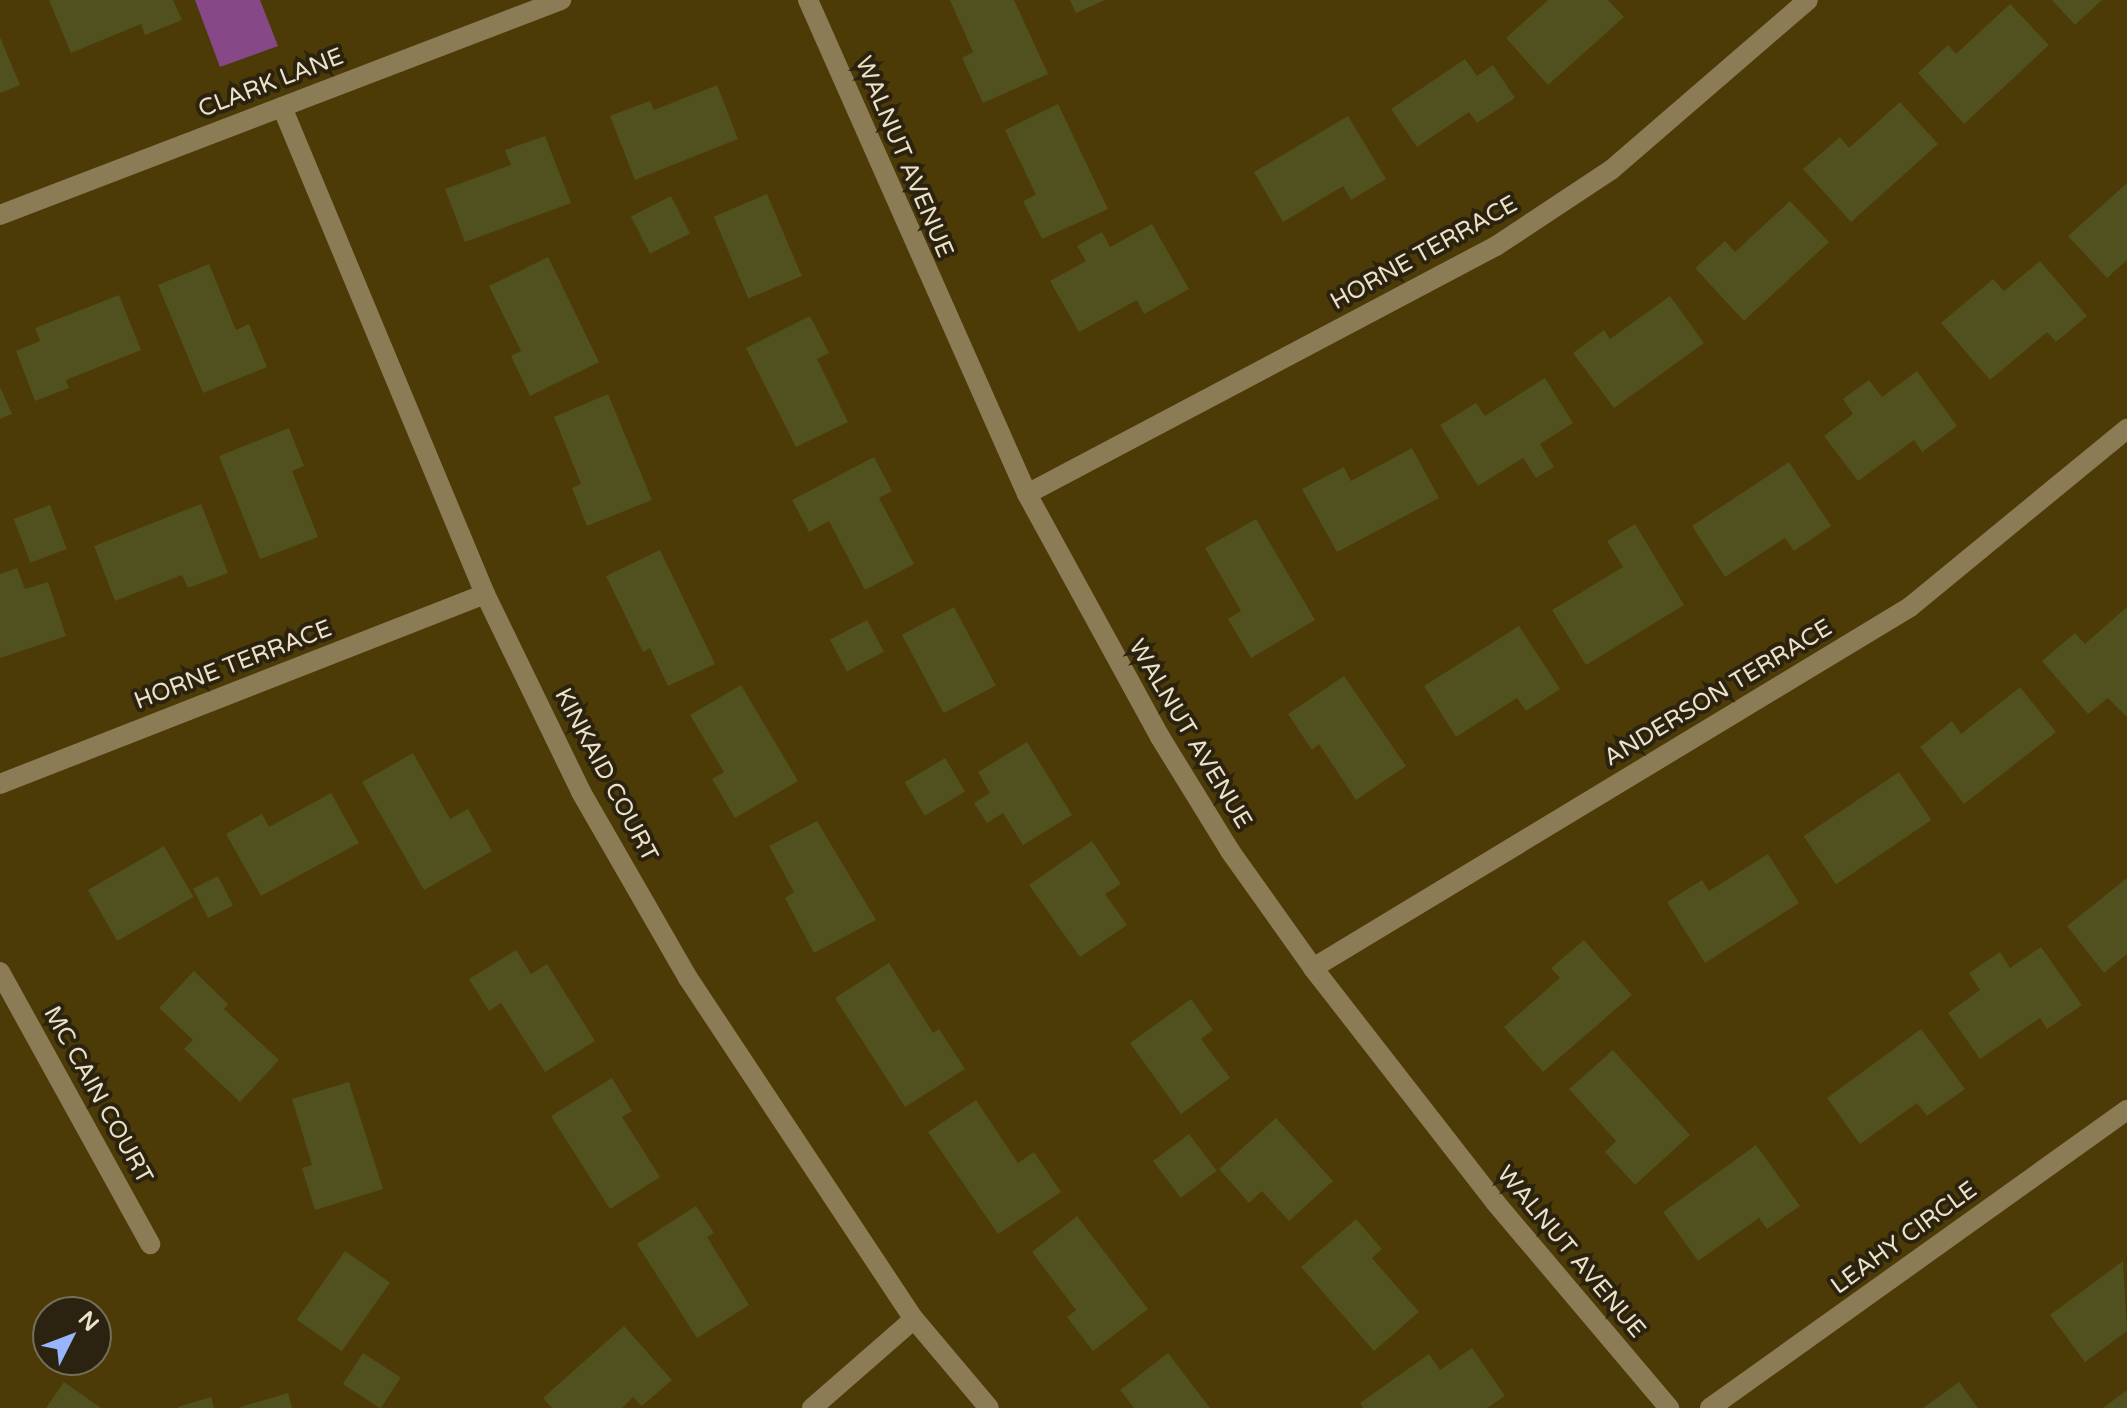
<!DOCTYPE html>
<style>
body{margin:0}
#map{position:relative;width:2127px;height:1408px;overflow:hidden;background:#4c3a07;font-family:"Varela Round",sans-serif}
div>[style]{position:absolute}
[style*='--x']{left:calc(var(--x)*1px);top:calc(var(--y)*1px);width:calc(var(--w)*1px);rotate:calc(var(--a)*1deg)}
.green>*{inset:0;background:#874887}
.building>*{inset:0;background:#51501f;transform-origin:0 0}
.minor>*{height:20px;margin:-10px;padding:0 10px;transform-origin:10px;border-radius:10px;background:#8c7c56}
span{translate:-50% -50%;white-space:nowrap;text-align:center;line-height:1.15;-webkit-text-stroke:8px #2b230f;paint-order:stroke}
.street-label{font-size:24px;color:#ece1c9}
.north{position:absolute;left:32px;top:1296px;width:80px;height:80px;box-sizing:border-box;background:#2b230f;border:2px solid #786f59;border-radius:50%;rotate:48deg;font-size:22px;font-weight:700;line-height:32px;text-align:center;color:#ece1c9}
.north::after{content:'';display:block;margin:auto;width:28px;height:36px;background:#99b5fd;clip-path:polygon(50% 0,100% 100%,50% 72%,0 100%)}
</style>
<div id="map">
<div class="green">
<div style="clip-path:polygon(195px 0,260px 0,278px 46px,220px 67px)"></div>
</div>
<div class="building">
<div style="clip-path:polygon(49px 0,173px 0,182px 20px,145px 35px,141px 24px,71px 53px)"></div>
<div style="clip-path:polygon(950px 0,1014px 0,1048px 74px,983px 103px,962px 58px,973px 52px)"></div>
<div style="clip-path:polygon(1070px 0,1105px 0,1076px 13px)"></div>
<div style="clip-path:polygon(1548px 0,1608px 0,1624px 17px,1548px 85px,1506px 38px)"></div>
<div style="clip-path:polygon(2052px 0,2102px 0,2075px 25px)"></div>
<div style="clip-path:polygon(2010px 4px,2049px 45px,1964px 124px,1918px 73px,1948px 45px,1956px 54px)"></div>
<div style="clip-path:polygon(0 37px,20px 85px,0 93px)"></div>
<div style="clip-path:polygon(1465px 59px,1477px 76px,1493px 65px,1515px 98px,1477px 123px,1469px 112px,1417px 147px,1391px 109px)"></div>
<div style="clip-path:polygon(717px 85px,738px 139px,635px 180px,610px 116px,650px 101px,654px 110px)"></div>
<div style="clip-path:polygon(1900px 102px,1938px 144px,1851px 222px,1803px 169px,1840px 137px,1849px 148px)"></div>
<div style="clip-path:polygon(1058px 104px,1108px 209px,1042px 239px,1023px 201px,1036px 195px,1005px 130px)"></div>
<div style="clip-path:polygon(1348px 116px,1386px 179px,1351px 200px,1343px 186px,1283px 222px,1254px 172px)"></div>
<div style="clip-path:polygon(545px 136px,571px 203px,465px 242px,445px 189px,511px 165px,505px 150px)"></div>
<div style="clip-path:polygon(2127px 183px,2127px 260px,2107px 278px,2068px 236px)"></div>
<div style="left:767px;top:194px;width:89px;height:58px;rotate:67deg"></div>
<div style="left:671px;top:196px;width:42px;height:45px;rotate:63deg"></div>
<div style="clip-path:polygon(1790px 201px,1829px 242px,1744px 321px,1695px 268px,1725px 241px,1735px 252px)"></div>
<div style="clip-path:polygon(1152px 224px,1189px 289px,1144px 314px,1137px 300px,1079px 332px,1050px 281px,1086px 261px,1077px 246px,1102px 232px,1110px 247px)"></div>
<div style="clip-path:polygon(548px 257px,599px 362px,530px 396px,511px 356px,521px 351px,489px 286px)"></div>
<div style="clip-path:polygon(2040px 261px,2087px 316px,2056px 342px,2047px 332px,1990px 380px,1941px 323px,1993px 279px,2004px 291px)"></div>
<div style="clip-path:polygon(209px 264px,236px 330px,249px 324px,267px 367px,203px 393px,158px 285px)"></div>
<div style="clip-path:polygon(119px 295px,141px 350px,66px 380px,69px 388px,35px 401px,16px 351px,40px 341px,35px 328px)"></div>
<div style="clip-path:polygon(1670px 296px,1704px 343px,1614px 408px,1573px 353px,1604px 330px,1610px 339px)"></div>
<div style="clip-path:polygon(810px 316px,829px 353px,817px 359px,848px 422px,796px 447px,746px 348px)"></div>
<div style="clip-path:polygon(1917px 371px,1957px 426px,1922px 452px,1914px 440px,1858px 481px,1824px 436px,1853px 414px,1843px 399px,1869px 380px,1882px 397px)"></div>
<div style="clip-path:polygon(1545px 378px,1573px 423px,1540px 444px,1554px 467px,1536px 478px,1523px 458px,1478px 486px,1440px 425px,1476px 403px,1485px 416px)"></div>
<div style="clip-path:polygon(0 387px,12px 414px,0 419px)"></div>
<div style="clip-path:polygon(608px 394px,652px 500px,587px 526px,572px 488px,581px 484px,554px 417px)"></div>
<div style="clip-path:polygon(289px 428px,304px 466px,292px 471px,318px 537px,260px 559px,219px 456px)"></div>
<div style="clip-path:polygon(1412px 448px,1439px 498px,1337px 552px,1302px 489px,1344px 467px,1351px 481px)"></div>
<div style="clip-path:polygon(874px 457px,892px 491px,879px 498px,914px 564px,865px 590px,829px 521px,809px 532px,792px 500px)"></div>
<div style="clip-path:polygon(1789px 462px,1831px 526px,1794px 551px,1785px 538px,1725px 577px,1692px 526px)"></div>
<div style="clip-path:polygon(201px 504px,228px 573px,188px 588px,182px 575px,115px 601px,94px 546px)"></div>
<div style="left:50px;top:505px;width:47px;height:39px;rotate:69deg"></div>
<div style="clip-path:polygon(1256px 519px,1315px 620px,1251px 658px,1228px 619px,1241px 611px,1205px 548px)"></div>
<div style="clip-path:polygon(1635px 524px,1684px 605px,1586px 665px,1552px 610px,1623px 567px,1607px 541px)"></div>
<div style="clip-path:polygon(660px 550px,715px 664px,668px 686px,650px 648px,643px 652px,606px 576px)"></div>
<div style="clip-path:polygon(17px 568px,25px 589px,48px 582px,66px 636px,0 658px,0 574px)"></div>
<div style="left:954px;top:607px;width:89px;height:59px;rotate:62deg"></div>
<div style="clip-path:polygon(2127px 607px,2127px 717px,2108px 698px,2088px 714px,2042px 661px,2075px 633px,2085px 644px)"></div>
<div style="left:867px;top:620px;width:36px;height:42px;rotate:62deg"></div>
<div style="clip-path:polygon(1519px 626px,1560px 689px,1526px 711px,1517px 698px,1456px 737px,1424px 686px)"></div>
<div style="clip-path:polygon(1344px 676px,1406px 766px,1356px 800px,1319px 744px,1312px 750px,1288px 714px)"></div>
<div style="clip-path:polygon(741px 685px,798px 781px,735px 818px,712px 779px,724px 772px,690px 715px)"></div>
<div style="clip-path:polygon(2020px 687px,2056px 732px,1964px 804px,1920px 747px,1952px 721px,1961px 734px)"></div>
<div style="clip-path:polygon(1027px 742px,1072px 815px,1023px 845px,1003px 813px,987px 823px,974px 803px,990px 793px,978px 772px)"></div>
<div style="clip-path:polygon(413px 753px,450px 819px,468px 809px,492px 851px,424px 890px,362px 782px)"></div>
<div style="left:945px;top:758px;width:39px;height:47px;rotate:59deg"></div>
<div style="left:1899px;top:772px;width:58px;height:115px;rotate:56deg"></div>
<div style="clip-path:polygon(331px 793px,359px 843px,261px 896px,226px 834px,262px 814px,269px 827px)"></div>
<div style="clip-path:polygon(817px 821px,876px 920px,814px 953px,785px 898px,794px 892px,769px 846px)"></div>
<div style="clip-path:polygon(1092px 841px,1121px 884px,1105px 894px,1127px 925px,1080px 957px,1029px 885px)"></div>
<div style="left:164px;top:846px;width:59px;height:88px;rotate:60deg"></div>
<div style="clip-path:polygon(1768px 854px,1799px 903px,1705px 963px,1667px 902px,1702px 880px,1709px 891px)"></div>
<div style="left:218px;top:876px;width:33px;height:28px;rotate:63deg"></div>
<div style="clip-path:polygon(2127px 878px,2127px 954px,2104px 973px,2067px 926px)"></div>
<div style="clip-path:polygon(1584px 940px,1632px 995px,1543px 1072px,1504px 1027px,1560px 978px,1551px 968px)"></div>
<div style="clip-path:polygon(2041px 947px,2082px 1005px,2047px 1029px,2040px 1018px,1980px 1059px,1948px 1013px,1980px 990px,1969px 973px,2000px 952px,2010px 968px)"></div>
<div style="clip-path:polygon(516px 950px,531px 974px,547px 964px,595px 1041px,545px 1072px,501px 1003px,489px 1011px,469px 979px)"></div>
<div style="clip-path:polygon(889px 963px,933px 1033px,939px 1029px,965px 1069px,905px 1107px,835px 998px)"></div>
<div style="clip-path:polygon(194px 971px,228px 1004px,224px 1009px,279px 1060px,240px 1102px,184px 1049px,193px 1040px,159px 1008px)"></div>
<div style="clip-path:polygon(1191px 999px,1213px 1030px,1201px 1039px,1230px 1078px,1181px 1114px,1130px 1043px)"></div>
<div style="clip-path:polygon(1921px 1029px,1965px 1089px,1927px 1116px,1917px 1103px,1860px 1144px,1827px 1098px)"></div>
<div style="clip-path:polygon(1613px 1050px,1690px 1135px,1635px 1185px,1605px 1152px,1616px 1141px,1569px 1089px)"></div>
<div style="clip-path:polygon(612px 1078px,632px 1111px,622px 1117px,660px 1177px,610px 1209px,551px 1116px)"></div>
<div style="clip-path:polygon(349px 1082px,383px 1189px,315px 1210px,302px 1168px,312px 1165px,292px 1099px)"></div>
<div style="clip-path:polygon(976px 1100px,1018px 1163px,1034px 1152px,1061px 1192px,998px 1234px,928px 1132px)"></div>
<div style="clip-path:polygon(1276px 1118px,1333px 1181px,1289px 1221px,1262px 1191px,1249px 1203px,1219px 1169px)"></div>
<div style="left:1189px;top:1134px;width:46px;height:45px;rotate:53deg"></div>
<div style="clip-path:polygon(1756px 1145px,1800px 1206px,1767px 1229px,1759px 1218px,1698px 1261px,1663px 1212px)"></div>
<div style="clip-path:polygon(696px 1206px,714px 1233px,707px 1237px,749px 1305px,697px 1338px,637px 1244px)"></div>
<div style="clip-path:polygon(1077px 1216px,1148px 1309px,1093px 1351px,1067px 1317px,1076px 1310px,1032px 1252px)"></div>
<div style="clip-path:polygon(1356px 1219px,1382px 1249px,1372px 1258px,1419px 1312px,1374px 1351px,1301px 1267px)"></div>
<div style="left:345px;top:1251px;width:55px;height:84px;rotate:35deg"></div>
<div style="clip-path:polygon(2123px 1261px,2127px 1331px,2085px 1362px,2050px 1315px)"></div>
<div style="clip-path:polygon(624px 1326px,672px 1380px,642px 1406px,633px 1397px,622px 1408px,552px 1408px,543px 1398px)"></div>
<div style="clip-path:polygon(1472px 1348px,1505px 1396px,1487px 1408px,1363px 1408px,1360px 1403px,1429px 1354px,1440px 1370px)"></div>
<div style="left:363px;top:1353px;width:45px;height:37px;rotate:33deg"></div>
<div style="clip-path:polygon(1168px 1353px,1210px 1408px,1134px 1408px,1120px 1390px)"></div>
<div style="clip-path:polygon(64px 1382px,101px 1408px,46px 1408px)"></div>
<div style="clip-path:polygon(1959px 1382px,1978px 1408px,1923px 1408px)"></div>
<div style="clip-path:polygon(2127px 1390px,2127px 1408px,2103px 1408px)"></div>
<div style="clip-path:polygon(288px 1393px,292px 1408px,240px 1408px,240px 1407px)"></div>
<div style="clip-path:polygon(211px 1397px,214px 1408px,178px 1408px,178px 1407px)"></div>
</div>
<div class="minor">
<div style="--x:808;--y:0;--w:540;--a:66.09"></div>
<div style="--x:1027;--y:494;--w:277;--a:61.3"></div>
<div style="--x:1160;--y:737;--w:134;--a:58.4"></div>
<div style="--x:1230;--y:851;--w:143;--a:54.6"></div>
<div style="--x:1313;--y:968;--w:296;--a:52.1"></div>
<div style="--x:1495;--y:1202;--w:270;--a:49.8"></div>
<div style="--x:282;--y:107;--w:528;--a:67.37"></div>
<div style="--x:485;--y:594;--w:220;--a:64.1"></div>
<div style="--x:581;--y:792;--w:215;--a:60.1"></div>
<div style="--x:688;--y:978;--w:409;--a:56.5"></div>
<div style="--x:914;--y:1319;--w:116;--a:49.9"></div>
<div style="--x:0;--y:215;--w:601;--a:-20.97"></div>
<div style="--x:1027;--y:494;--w:531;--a:-27.87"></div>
<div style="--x:1496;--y:246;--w:138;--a:-33.5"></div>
<div style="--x:1611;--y:170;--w:260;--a:-40.8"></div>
<div style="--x:0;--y:784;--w:521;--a:-21.39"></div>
<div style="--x:1313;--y:968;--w:698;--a:-31.16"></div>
<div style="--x:1910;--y:607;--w:281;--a:-39.4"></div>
<div style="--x:0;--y:972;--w:311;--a:61.1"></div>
<div style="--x:812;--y:1408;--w:135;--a:-41.1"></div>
<div style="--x:1710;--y:1408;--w:513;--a:-35.55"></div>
</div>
<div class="street-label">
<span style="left:271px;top:83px;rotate:-21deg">CLARK LANE</span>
<span style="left:904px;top:157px;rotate:67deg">WALNUT AVENUE</span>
<span style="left:1424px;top:253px;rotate:-29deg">HORNE TERRACE</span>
<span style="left:233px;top:665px;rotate:-21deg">HORNE TERRACE</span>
<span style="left:1718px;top:693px;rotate:-31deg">ANDERSON TERRACE</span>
<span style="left:1190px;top:734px;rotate:59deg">WALNUT AVENUE</span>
<span style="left:606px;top:775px;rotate:62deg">KINKAID COURT</span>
<span style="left:98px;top:1095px;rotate:61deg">MC CAIN COURT</span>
<span style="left:1904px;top:1238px;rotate:-36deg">LEAHY CIRCLE</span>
<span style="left:1571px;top:1252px;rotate:50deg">WALNUT AVENUE</span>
</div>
<div class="north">N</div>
</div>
